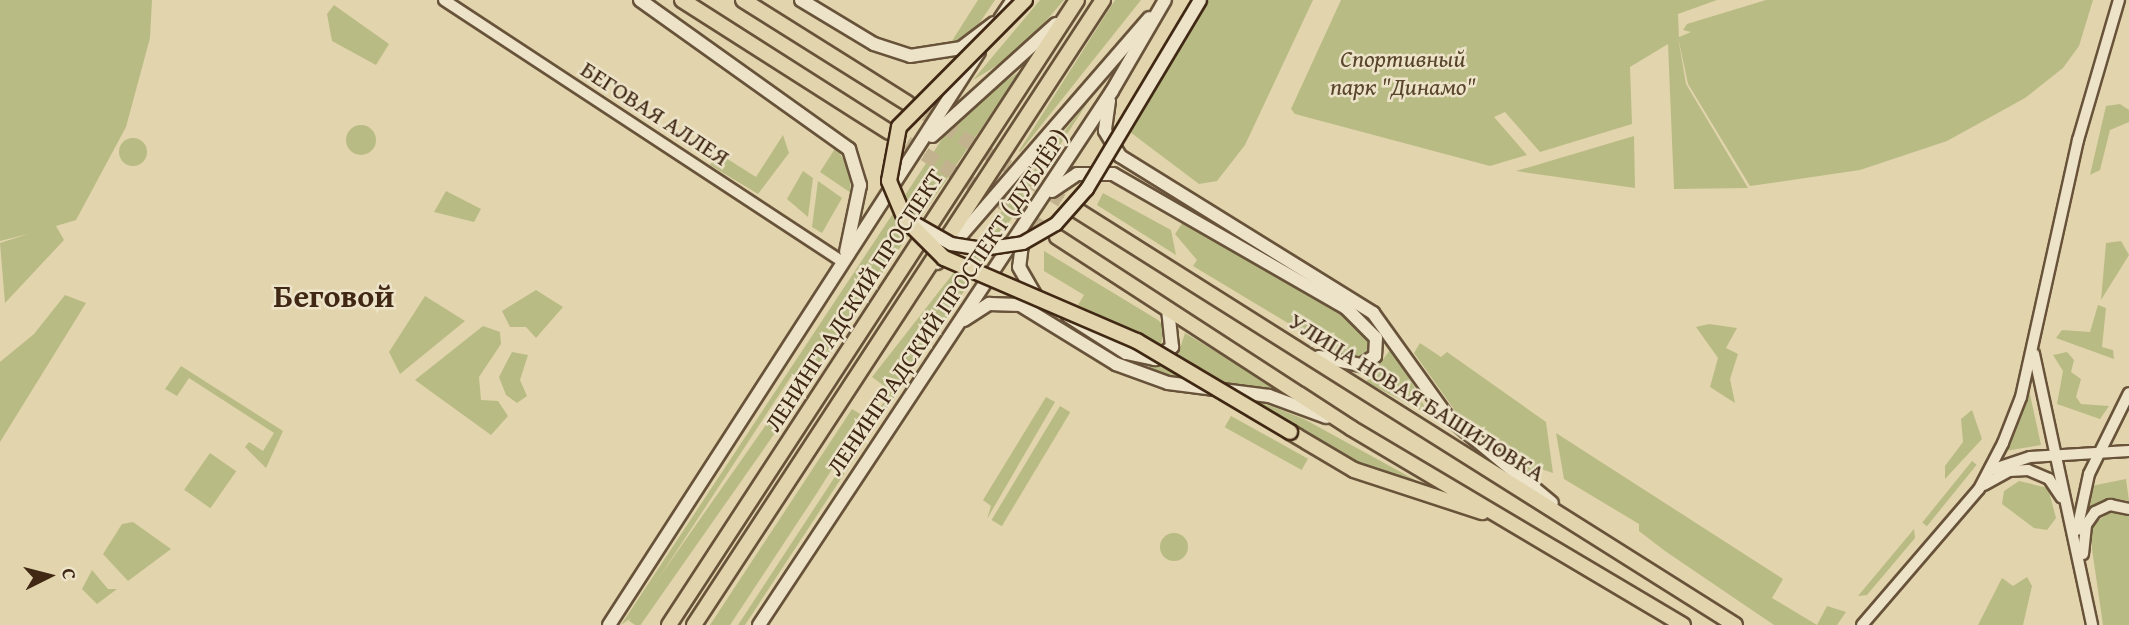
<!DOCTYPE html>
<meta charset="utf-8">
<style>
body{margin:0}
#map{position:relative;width:2129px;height:625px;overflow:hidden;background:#e2d4ac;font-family:"Gentium Book Plus",serif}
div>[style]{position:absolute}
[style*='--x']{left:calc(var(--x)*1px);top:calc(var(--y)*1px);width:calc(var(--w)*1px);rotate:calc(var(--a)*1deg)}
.green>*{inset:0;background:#b9bb85;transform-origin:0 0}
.round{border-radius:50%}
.primary-tunnel>*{height:14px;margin-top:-7px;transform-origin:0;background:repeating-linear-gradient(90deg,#c2b28e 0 14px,transparent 0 21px)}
.roads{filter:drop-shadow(2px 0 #68533a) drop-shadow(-2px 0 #68533a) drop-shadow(0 2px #68533a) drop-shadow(0 -2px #68533a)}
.tertiary>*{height:10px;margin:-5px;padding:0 5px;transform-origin:5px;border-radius:5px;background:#ece3c9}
.secondary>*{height:12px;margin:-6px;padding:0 6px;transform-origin:6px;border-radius:6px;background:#ece3c9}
.primary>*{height:14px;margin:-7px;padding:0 7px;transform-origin:7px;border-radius:7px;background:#e2d4ac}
.bridges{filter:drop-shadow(2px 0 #402814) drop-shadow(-2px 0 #402814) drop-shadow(0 2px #402814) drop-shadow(0 -2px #402814)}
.secondary-bridge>*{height:12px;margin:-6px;padding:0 6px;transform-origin:6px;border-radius:6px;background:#ece3c9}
.primary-bridge>*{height:14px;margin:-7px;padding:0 7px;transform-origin:7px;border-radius:7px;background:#e2d4ac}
span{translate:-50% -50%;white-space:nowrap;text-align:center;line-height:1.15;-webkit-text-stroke:5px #ece3c9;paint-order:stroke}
.park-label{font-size:24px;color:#58452b;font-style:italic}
.street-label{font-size:24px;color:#402814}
.district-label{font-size:32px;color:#402814;font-weight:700}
.north{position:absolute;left:14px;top:541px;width:70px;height:70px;-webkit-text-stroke:5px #ece3c9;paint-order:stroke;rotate:84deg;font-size:19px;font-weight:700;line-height:28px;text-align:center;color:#402814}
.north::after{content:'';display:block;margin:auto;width:24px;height:32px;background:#402814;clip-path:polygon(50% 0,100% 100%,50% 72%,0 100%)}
</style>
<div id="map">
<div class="green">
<div style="clip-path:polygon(0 0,152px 0,150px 38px,126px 127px,76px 220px,56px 226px,64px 240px,5px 303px,0 243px,28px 234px,0 241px)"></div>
<div style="clip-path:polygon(978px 0,995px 0,974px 31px,950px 44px)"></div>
<div style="clip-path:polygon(1040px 0,1064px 0,1018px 53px,973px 80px)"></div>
<div style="clip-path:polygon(1115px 0,1141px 0,1020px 152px,1019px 151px)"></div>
<div style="clip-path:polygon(1209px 0,1313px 0,1245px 145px,1217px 181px,1199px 184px,1130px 132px)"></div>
<div style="clip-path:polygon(1341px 0,1717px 0,1678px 14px,1679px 37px,1691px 32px,1683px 30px,1687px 24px,1766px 0,2093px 0,2079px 46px,2063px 68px,2025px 98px,1947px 141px,1860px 170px,1750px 186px,1688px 84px,1678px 37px,1686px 84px,1748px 188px,1674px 189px,1668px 44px,1630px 67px,1632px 124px,1540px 152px,1505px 112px,1494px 117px,1527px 155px,1490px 166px,1295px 114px,1291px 109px)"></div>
<div style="clip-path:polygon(334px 5px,389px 44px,376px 65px,332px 41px,327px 14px)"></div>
<div style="clip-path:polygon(1021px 70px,807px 384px,792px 375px,634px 616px,621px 625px,956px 118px)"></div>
<div style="clip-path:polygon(1092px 96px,745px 625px,738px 625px,891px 391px,872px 377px)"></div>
<div style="clip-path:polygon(2120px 104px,2129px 110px,2129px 122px,2110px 130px,2100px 170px,2090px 175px,2106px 106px)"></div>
<div class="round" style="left:346px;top:125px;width:30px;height:30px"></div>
<div style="clip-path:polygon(783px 135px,789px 153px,758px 194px,710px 165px,718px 153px,756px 177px)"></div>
<div style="clip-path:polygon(1634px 136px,1635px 188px,1516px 171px)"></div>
<div class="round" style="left:119px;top:138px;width:28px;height:28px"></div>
<div style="clip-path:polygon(836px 147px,849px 169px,851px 193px,820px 172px)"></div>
<div style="clip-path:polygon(803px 171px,813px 178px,808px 217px,787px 199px)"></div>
<div style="clip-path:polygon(818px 181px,842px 198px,822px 233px,812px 227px)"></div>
<div style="clip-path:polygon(446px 191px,481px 209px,474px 222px,434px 212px)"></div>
<div style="clip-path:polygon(1103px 193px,1171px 230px,1176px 255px,1097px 205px)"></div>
<div style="clip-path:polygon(1183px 222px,1343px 313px,1371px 339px,1367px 353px,1351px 359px,1338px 353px,1193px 266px,1197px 260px,1175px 234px)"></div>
<div style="clip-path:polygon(2121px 241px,2129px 255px,2101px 300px,2106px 243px)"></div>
<div style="clip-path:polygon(1044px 251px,1158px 320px,1164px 326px,1161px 346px,1078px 305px,1084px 295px,1044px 271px)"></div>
<div style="clip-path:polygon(536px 290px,563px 307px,536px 338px,526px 327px,510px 327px,502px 311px)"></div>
<div style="clip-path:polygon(65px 295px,86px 303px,0 442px,0 362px,34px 334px)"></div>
<div style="clip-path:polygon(425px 296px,465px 321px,400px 374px,389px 352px)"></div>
<div style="clip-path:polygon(2098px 305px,2106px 308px,2102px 347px,2113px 350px,2114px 359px,2056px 338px,2062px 330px,2090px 332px)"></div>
<div style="clip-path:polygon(1709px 324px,1737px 328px,1726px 348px,1738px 354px,1730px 379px,1735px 403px,1710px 387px,1718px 358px,1696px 327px)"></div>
<div style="clip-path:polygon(483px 326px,500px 332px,501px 344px,479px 377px,481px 400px,498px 401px,508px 416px,491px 435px,415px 380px)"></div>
<div style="clip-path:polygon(1185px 333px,1277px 388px,1176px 380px,1145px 369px,1178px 355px)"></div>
<div style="clip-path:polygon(1420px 343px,1441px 357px,1447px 352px,1546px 422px,1553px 473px,1541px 469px,1535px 479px,1468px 429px,1414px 353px)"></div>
<div style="clip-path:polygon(1390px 350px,1395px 351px,1429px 415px,1366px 382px)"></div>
<div style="clip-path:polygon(512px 352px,528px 355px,520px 380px,527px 396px,517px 403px,506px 395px,499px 377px)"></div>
<div style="clip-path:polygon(2067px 352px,2074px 360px,2071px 372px,2081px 379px,2076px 397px,2081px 404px,2109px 406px,2100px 419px,2057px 404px,2063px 371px,2053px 355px)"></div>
<div style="clip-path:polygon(181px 366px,283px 431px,266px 468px,245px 447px,249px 442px,263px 451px,274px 433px,189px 378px,177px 396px,165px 389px)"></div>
<div style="clip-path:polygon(2028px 385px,2041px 445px,2005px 451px,2017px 425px)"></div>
<div style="clip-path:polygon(1212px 394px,1260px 402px,1304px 419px,1428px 487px,1357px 464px,1294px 426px,1286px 439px)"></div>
<div style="clip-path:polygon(1046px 397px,1055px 402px,987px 519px,991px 506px,983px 500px)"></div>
<div style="left:782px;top:402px;width:12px;height:267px;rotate:35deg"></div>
<div style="left:1060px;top:406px;width:12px;height:133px;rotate:31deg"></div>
<div style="clip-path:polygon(852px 409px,865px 417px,815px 496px,730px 625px,710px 625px)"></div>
<div style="clip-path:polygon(1972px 410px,1982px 439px,1945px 479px,1945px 466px,1963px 442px,1961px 419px)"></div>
<div style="left:1231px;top:416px;width:88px;height:13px;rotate:29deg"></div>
<div style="clip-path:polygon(1556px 433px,1783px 579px,1772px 598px,1817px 625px,1827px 606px,1846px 612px,1837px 625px,1774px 625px,1665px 551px,1639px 531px,1639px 524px,1564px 479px)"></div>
<div style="left:210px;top:453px;width:32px;height:45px;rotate:35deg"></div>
<div style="left:1972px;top:461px;width:6px;height:79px;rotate:39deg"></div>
<div style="clip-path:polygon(2126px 479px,2129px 501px,2112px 498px,2086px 510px,2091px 486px)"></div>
<div style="clip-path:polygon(2019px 481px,2048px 488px,2056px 518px,2047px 530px,2034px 528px,2002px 504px,2004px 491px)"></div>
<div style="clip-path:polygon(2113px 510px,2129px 514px,2129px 625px,2103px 625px,2092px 549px,2092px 525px)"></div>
<div style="clip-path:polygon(133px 522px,171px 549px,128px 581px,103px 554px,122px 524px)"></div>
<div style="clip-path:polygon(1914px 529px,1915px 538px,1867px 595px,1858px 596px)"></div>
<div class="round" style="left:1160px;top:533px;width:28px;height:28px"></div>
<div style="clip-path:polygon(92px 570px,108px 589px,117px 589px,97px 604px,82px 589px)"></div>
<div style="clip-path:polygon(2027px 577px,2032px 586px,2023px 625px,1978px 625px,2002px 578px,2013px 586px)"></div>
</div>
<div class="primary-tunnel">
<div style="--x:908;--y:103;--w:198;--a:32.4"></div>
<div style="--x:889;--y:132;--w:195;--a:32"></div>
</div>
<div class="roads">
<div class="tertiary">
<div style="--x:444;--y:0;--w:477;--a:33.3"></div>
<div style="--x:2034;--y:354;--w:277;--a:77.9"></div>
<div style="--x:1991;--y:470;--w:41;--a:-18.4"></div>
<div style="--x:2030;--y:457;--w:99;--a:-3.5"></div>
<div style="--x:1984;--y:485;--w:29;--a:-29"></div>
<div style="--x:2009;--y:471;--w:19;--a:-3"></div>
<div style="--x:2028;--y:470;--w:23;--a:23"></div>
<div style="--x:2049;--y:479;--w:22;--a:56"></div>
<div style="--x:2077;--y:530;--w:57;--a:-77.9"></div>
<div style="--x:2089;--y:474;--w:90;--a:-63.7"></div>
<div style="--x:2083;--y:554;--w:29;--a:-84"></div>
<div style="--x:2086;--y:525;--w:16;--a:-55"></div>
<div style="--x:2095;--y:512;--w:17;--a:-25"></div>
<div style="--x:2110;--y:505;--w:19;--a:12"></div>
<div style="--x:1862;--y:625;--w:179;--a:-49.3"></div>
<div style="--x:1979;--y:489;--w:52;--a:-62.4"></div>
<div style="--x:2003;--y:443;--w:49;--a:-68.6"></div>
<div style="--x:2021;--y:397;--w:263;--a:-77.5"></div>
<div style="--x:2078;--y:140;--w:146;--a:-73.7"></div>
</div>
<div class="secondary">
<div style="--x:640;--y:0;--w:257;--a:35.5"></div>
<div style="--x:849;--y:149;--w:38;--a:73"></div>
<div style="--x:860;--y:185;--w:68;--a:101.8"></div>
<div style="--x:801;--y:0;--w:85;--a:31.1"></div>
<div style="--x:874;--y:44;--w:38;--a:18"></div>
<div style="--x:910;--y:56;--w:52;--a:-8.9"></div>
<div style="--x:961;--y:48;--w:41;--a:-37.1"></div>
<div style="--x:1000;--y:19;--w:23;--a:-56"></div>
<div style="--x:1109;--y:101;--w:30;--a:98"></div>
<div style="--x:1105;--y:131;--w:29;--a:59"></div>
<div style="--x:1120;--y:156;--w:298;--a:31.8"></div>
<div style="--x:1373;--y:313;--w:127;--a:54.3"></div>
<div style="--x:1447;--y:416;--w:136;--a:39.6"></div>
<div style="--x:932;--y:136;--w:167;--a:-42.1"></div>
<div style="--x:1052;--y:191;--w:30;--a:-34"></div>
<div style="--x:1077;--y:174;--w:36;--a:0"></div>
<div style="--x:1113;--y:174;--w:269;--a:29.9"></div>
<div style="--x:1346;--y:308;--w:42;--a:45"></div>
<div style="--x:1376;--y:338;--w:18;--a:93"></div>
<div style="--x:1375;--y:356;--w:17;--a:147"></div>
<div style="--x:1361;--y:365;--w:43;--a:-169.2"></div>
<div style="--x:1023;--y:236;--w:31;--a:97"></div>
<div style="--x:1019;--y:267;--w:32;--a:60"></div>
<div style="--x:937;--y:263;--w:324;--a:-49.1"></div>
<div style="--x:1068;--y:316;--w:69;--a:32.5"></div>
<div style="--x:1126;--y:353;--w:30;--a:12"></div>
<div style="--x:1155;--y:359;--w:21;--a:-35"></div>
<div style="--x:1172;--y:347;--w:38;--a:-96"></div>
<div style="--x:964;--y:320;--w:30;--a:-33"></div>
<div style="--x:989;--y:304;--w:31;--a:2"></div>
<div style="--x:1020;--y:305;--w:113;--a:31.6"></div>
<div style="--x:1116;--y:364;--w:55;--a:20.1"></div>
<div style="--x:1168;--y:383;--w:102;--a:7.3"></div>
<div style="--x:1269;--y:396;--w:61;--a:20.2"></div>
<div style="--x:609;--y:625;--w:682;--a:-57.15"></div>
<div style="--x:759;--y:625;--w:640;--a:-56.53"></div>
<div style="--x:1112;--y:91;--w:105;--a:-59.8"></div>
</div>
<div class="primary">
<div style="--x:682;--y:0;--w:246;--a:32.5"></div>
<div style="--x:743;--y:0;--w:194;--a:32.1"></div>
<div style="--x:1075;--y:209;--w:780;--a:32.22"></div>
<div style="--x:1057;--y:237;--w:351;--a:33"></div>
<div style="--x:1351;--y:428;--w:386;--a:30.7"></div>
<div style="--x:1290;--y:432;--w:74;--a:30.7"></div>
<div style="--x:1354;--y:470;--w:135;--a:18.2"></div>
<div style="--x:669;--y:625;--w:746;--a:-56.86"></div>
<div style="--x:694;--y:625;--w:747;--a:-56.8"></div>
</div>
</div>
<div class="bridges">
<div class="secondary-bridge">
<div style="--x:916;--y:224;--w:40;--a:29.7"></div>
<div style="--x:951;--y:244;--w:32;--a:9"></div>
<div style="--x:983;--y:249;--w:40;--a:-8.5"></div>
<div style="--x:1023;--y:243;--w:38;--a:-30"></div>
<div style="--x:1056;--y:224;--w:47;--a:-48.5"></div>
<div style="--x:1087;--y:189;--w:220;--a:-59.1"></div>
</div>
<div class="primary-bridge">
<div style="--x:1025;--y:0;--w:179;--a:134.8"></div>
<div style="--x:899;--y:127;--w:55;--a:100.5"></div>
<div style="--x:889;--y:181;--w:41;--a:67.2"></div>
<div style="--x:905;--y:219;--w:55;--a:45"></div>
<div style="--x:944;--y:258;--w:210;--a:23.3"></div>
<div style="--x:1137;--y:341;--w:178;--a:30.7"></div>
</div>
</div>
<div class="park-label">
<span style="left:1403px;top:73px">Спортивный<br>парк "Динамо"</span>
</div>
<div class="street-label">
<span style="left:655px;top:113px;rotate:33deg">БЕГОВАЯ АЛЛЕЯ</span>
<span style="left:854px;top:300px;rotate:-57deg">ЛЕНИНГРАДСКИЙ ПРОСПЕКТ</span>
<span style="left:947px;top:302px;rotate:-56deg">ЛЕНИНГРАДСКИЙ ПРОСПЕКТ (ДУБЛЁР)</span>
<span style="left:1417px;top:397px;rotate:32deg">УЛИЦА НОВАЯ БАШИЛОВКА</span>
</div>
<div class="district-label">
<span style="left:334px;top:296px">Беговой</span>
</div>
<div class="north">С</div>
</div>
